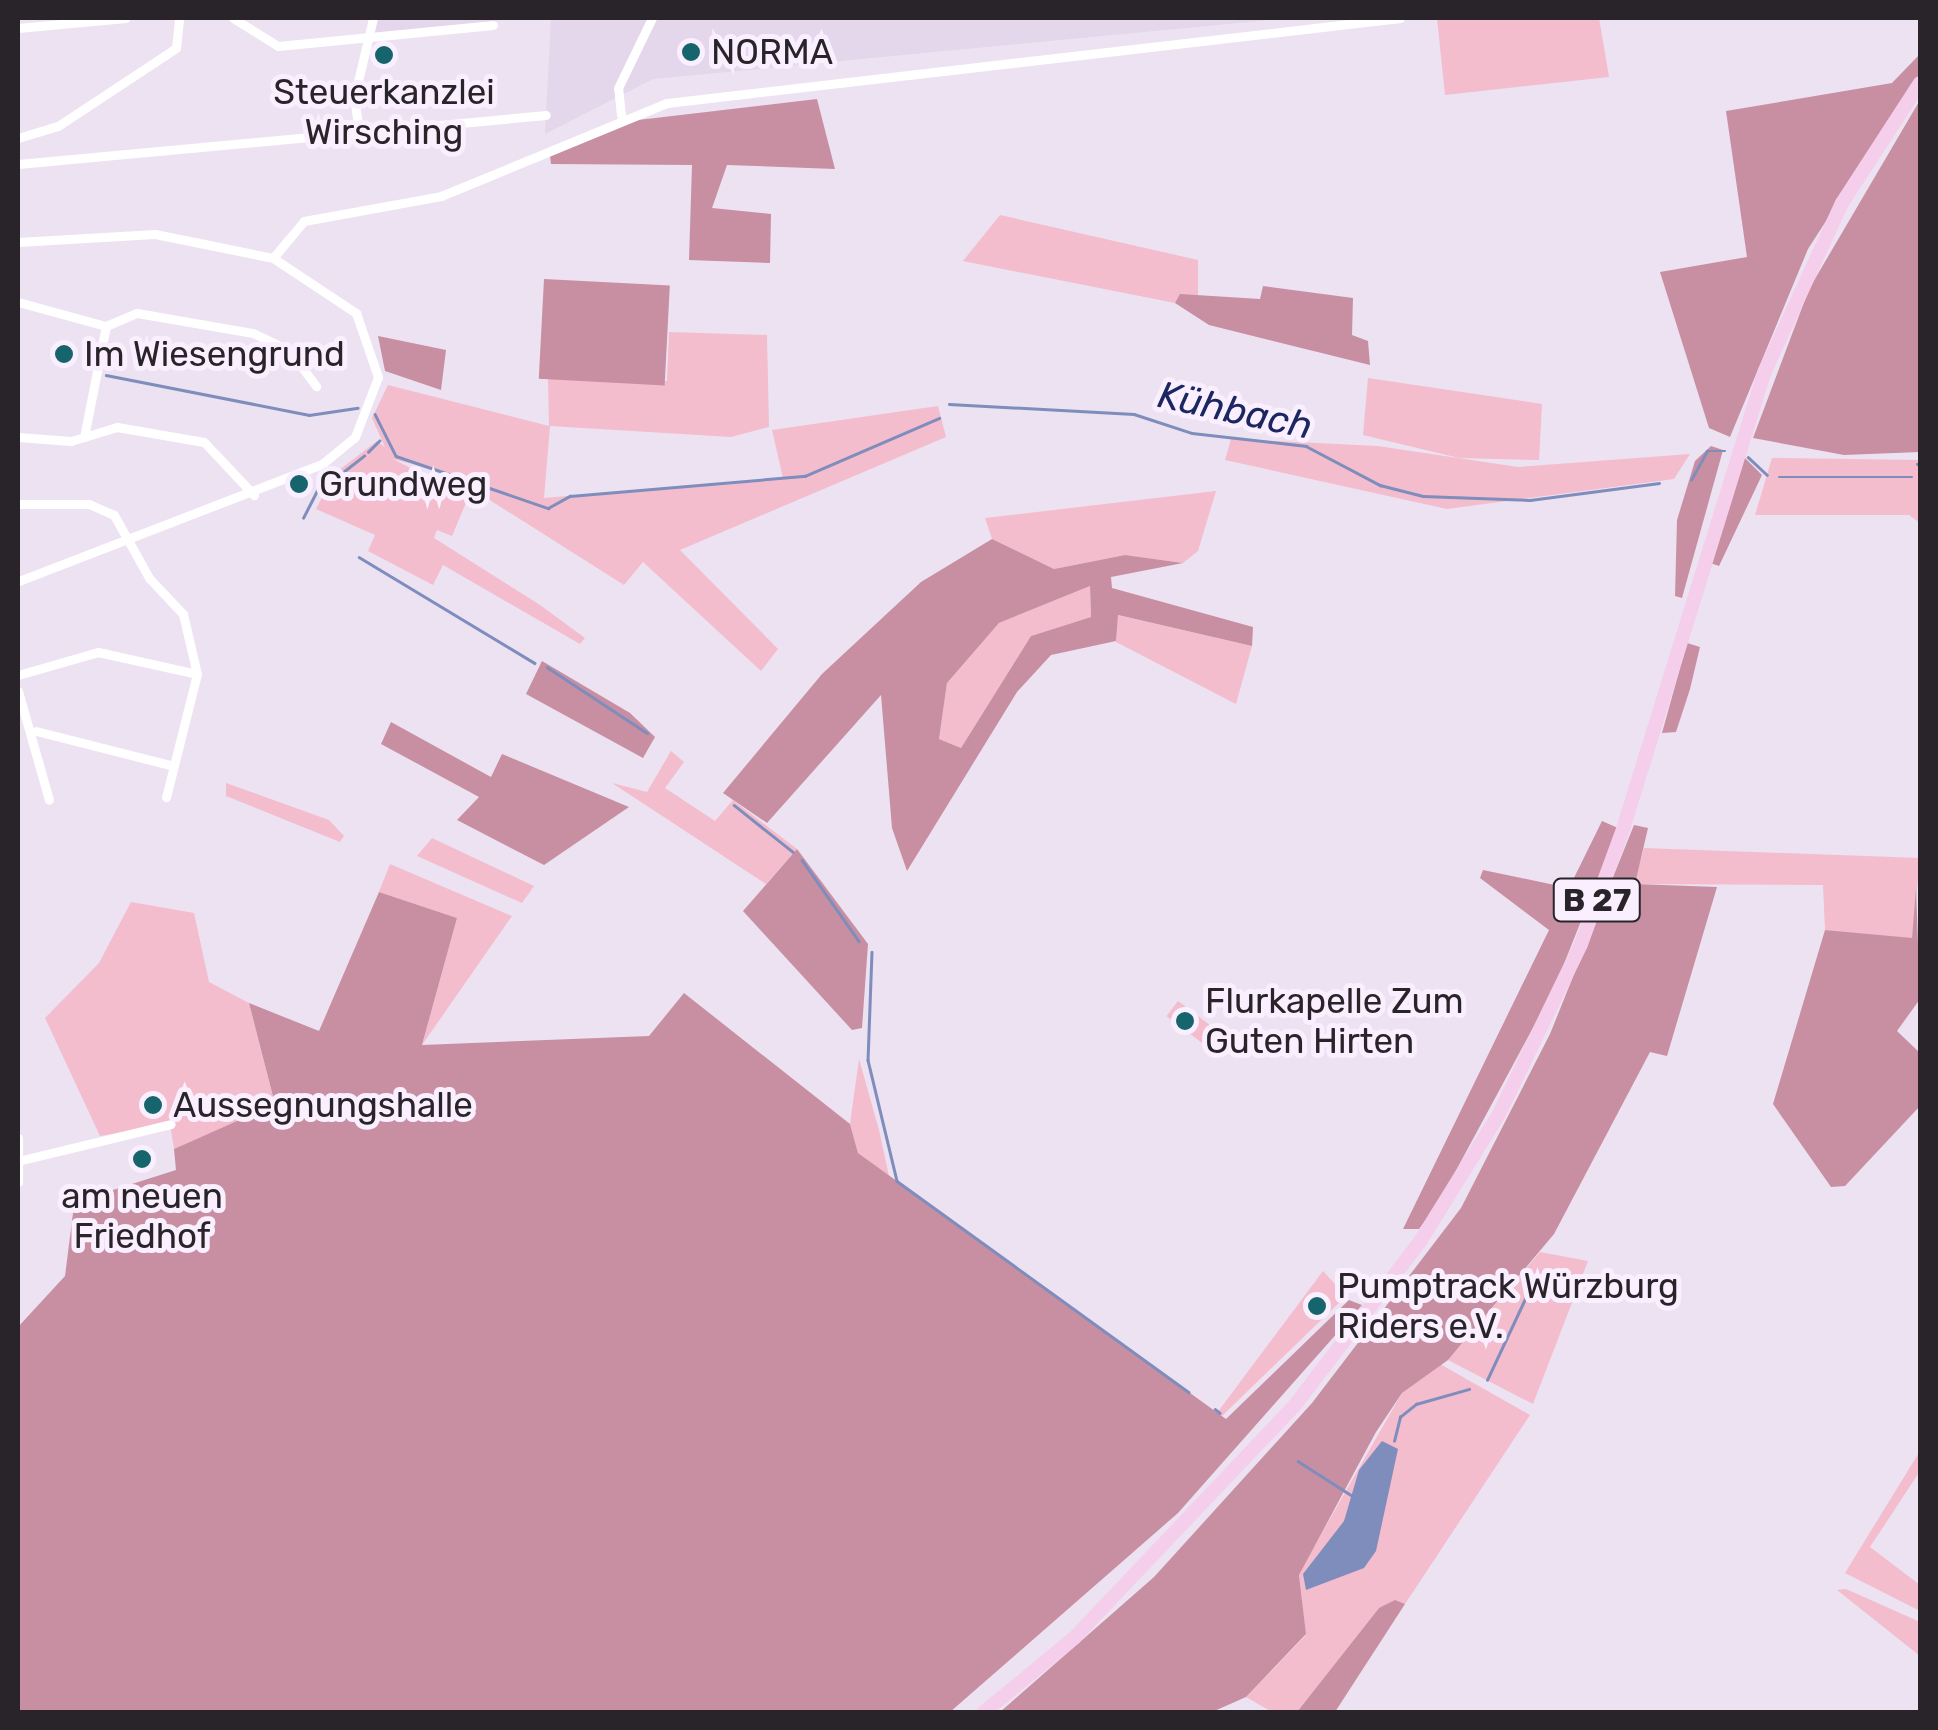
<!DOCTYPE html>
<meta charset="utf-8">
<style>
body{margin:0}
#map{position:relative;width:1938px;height:1730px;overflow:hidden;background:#ece2f1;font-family:Rubik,sans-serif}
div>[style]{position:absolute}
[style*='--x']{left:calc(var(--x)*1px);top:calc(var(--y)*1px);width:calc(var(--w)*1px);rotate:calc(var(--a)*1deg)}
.built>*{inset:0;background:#e4d6eb}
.green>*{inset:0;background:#f3bdce;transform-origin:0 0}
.forest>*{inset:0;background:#c88fa2;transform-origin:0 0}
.water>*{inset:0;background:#7f8dbc}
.stream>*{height:2.5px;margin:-1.25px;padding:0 1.25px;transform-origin:1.25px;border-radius:1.25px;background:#7f8dbc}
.minor>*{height:9px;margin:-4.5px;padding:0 4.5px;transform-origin:4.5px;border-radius:4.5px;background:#fff}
.primary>*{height:14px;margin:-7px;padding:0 7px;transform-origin:7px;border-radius:7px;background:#f4ceea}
.dots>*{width:28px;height:28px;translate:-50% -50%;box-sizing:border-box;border:5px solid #f9effe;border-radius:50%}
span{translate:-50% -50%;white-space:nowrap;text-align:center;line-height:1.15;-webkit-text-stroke:10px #f9effe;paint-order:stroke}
.shield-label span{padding:2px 8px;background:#f9effe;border:2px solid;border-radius:8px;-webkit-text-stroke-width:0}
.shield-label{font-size:32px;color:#28242a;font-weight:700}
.poi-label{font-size:35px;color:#28242a}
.left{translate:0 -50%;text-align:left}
.water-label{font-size:38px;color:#1c2660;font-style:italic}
.frame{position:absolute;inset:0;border:20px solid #28242a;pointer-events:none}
</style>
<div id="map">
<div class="built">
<div style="clip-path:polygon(375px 18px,515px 18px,372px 37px)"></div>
<div style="clip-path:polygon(551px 18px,1291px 18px,653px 79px,545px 134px)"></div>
</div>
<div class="green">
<div style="clip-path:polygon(1437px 18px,1599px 18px,1609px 77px,1445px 95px)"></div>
<div style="clip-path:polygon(1000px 215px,1198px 260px,1198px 295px,1175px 303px,963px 261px)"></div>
<div style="clip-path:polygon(669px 332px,767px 335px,769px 427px,731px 437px,550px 426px,544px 498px,783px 478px,772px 430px,938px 406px,946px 437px,680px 550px,778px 649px,761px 671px,643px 562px,624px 585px,477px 492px,477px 481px,393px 459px,468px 498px,452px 536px,437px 530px,434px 538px,540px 605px,585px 638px,580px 644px,443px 565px,433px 585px,368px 551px,375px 535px,316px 509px,334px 474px,377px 441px,385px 447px,372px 418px,388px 385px,549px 426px,548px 379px,667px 381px)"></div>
<div style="clip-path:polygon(1368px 378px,1542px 404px,1539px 460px,1459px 458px,1363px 435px)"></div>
<div style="clip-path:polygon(1231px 439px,1378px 446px,1518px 467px,1690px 454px,1674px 479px,1447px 509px,1225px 460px)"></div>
<div style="clip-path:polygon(1772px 458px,1920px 460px,1920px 523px,1909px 515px,1755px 515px)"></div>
<div style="clip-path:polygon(1216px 491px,1198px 551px,1183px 563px,1125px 555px,1054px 569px,992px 539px,985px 518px)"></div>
<div style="clip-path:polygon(1090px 586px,1091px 617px,1031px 636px,961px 748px,939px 739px,947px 683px,999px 623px)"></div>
<div style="clip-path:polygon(1117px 615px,1252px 646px,1236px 704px,1116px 642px)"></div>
<div style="clip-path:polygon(671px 751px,684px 762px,665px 788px,715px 821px,733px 800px,797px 849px,766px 884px,612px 783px,647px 792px)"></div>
<div style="clip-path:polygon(226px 783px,329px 820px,344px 836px,340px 842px,226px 796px)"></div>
<div style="clip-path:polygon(432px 838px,534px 886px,522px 903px,417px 856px)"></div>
<div style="clip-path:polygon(1644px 848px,1920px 858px,1912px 939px,1825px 930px,1823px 885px,1634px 884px)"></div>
<div style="clip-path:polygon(390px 864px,512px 916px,422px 1045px,457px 918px,379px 892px)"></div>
<div style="clip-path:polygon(131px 902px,194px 913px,209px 982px,249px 1003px,275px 1104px,174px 1149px,170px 1124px,100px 1136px,45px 1018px,99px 963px)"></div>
<div style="left:1178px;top:1001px;width:65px;height:19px;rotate:37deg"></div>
<div style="clip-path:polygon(859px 1059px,879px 1130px,889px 1176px,858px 1153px,850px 1124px)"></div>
<div style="clip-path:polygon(1540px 1252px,1588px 1261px,1533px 1404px,1448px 1360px)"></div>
<div style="clip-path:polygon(1323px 1271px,1346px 1296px,1222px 1416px,1217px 1413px)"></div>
<div style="clip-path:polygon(1440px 1364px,1530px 1415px,1405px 1604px,1379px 1608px,1297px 1712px,1272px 1712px,1246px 1697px,1306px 1635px,1299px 1575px,1308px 1557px,1402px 1393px)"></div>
<div style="clip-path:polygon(1920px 1451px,1920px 1471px,1870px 1547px,1920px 1585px,1920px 1611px,1845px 1573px)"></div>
<div style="clip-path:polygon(1846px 1589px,1920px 1622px,1920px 1656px,1837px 1590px)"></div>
</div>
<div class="forest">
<div style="clip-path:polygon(1920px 54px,1920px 75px,1808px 249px,1730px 437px,1709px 428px,1660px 272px,1747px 257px,1726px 111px,1892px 83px)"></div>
<div style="clip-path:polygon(817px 99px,835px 169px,727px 165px,712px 208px,771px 214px,770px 263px,689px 260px,692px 165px,551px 164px,550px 156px,638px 120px)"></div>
<div style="clip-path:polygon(1920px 100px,1920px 452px,1844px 455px,1753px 438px,1809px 289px)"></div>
<div style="left:544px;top:279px;width:126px;height:100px;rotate:3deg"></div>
<div style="clip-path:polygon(1263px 286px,1353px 298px,1352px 335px,1368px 341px,1370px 365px,1209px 325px,1175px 303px,1180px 294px,1260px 299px)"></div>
<div style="clip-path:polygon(378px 336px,446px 350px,441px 390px,385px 371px)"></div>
<div style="clip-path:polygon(1711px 446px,1723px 450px,1682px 598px,1675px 596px,1677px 520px,1695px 461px)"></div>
<div style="clip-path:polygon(1744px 457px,1762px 475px,1719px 566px,1707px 562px)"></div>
<div style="clip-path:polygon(evenodd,992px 539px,1054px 569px,1125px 555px,1183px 563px,1111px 577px,1112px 588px,1253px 627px,1252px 646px,1118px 615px,1116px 641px,1051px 655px,1017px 692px,907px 871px,892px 828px,881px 695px,767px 823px,723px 793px,822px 674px,921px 582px,992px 539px,1090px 586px,1091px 617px,1031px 636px,961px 748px,939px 739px,947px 683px,999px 623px,1090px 586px)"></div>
<div style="clip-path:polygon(1687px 643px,1700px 647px,1690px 689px,1676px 732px,1662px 733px)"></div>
<div style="clip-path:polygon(542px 661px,630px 713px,655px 737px,643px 758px,526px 694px)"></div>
<div style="clip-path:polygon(391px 722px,491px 777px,502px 754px,629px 807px,544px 865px,457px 820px,479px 797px,381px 744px)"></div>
<div style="clip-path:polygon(1602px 821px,1618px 828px,1554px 989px,1439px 1202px,1419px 1229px,1403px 1229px,1549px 930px,1480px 878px,1483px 870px,1569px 888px)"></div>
<div style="clip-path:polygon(1634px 825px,1648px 828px,1635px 884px,1717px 887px,1667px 1056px,1650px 1052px,1554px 1234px,1448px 1360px,1402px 1393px,1376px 1432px,1299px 1575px,1306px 1634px,1246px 1697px,1212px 1712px,1000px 1712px,1154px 1577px,1312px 1403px,1461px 1208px,1550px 1034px)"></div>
<div style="clip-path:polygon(797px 849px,868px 944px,862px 1028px,852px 1030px,743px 911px)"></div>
<div style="clip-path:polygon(1916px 888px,1920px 999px,1897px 1031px,1920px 1053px,1920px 1106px,1845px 1186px,1831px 1187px,1773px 1104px,1825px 930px,1912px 938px)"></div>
<div style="clip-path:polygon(379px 892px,457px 918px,422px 1045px,649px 1036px,684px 993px,850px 1124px,858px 1153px,1226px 1419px,1349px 1300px,1362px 1305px,1178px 1513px,950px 1712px,18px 1712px,18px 1327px,65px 1276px,73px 1213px,88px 1198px,176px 1170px,174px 1149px,275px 1104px,249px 1003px,319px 1031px)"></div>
<div style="clip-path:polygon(1395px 1600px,1405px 1604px,1335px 1712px,1297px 1712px,1379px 1608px)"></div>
</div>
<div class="water">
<div style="clip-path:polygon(1382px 1441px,1398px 1449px,1376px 1551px,1364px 1568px,1306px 1590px,1303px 1574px,1344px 1521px,1359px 1470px)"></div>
</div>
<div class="stream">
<div style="--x:106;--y:375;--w:207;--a:11.1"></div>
<div style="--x:309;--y:415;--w:49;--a:-8.3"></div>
<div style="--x:949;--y:404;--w:185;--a:3.1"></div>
<div style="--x:1134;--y:414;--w:61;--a:18.1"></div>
<div style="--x:1192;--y:433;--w:115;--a:6.5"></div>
<div style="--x:1306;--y:446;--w:84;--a:27.8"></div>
<div style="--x:1380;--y:485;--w:44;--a:14.3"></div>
<div style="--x:1423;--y:496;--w:107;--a:2.1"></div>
<div style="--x:1530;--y:500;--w:130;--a:-7.5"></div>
<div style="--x:375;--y:414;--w:47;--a:63.4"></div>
<div style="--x:396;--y:456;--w:161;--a:18.9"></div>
<div style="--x:548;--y:508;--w:25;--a:-29"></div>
<div style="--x:570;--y:496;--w:236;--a:-4.9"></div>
<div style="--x:805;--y:476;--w:146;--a:-23.4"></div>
<div style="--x:368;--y:452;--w:16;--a:-45"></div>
<div style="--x:1748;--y:457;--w:26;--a:43"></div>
<div style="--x:1917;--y:464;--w:3;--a:-18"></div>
<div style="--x:338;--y:476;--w:33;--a:-38"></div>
<div style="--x:1779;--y:477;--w:133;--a:0"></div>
<div style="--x:1691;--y:480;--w:33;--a:-61"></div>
<div style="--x:1707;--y:451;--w:18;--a:0"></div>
<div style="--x:303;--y:518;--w:44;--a:-62.9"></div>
<div style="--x:359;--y:557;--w:205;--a:31.1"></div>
<div style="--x:547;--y:667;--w:120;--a:33.4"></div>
<div style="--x:734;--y:805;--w:75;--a:38.5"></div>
<div style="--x:802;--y:860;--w:99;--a:54.9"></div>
<div style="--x:872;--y:952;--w:108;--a:92.1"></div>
<div style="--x:868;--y:1060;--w:124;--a:76.5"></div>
<div style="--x:897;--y:1181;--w:360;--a:35.9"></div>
<div style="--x:1487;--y:1380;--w:102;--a:-64.9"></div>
<div style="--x:1215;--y:1409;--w:6;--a:39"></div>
<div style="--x:1394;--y:1441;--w:25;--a:-76"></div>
<div style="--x:1400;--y:1417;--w:21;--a:-39"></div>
<div style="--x:1416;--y:1404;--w:55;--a:-15.8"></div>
<div style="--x:1298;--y:1461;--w:63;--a:32.7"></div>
</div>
<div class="minor">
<div style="--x:233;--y:18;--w:53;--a:31.9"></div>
<div style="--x:278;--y:46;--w:216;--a:-5.6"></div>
<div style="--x:18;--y:28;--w:108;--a:-5.3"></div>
<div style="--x:621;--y:115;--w:27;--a:-96"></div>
<div style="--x:618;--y:88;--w:78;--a:-64.1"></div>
<div style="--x:359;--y:132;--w:34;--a:-98"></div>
<div style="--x:354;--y:98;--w:82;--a:-76.6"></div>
<div style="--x:18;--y:138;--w:42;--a:-16.7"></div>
<div style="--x:58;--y:126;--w:127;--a:-33.4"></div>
<div style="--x:164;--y:56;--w:14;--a:-34"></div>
<div style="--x:176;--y:48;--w:30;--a:-84"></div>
<div style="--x:18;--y:164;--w:530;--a:-5.3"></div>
<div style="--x:18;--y:242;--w:137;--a:-3.3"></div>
<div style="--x:155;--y:234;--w:120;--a:11.5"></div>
<div style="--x:273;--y:258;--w:100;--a:33.5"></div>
<div style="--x:356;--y:313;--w:68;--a:71"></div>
<div style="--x:378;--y:377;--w:64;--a:111"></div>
<div style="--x:355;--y:437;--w:43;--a:140.7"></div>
<div style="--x:322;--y:464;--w:326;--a:158.9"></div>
<div style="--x:273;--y:258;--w:48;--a:-50"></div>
<div style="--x:304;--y:221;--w:139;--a:-10.3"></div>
<div style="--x:441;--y:196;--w:244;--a:-22.4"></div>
<div style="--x:667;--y:103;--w:738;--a:-6.61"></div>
<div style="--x:18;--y:302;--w:91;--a:15.3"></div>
<div style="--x:106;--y:326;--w:34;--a:-23"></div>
<div style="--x:137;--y:313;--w:118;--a:9.8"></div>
<div style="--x:253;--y:333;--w:41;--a:25.9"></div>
<div style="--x:290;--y:351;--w:44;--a:53.4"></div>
<div style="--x:18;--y:437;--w:53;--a:4.3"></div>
<div style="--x:71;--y:441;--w:48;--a:-16.9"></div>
<div style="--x:117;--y:427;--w:88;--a:9.8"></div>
<div style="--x:204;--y:442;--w:73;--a:46.7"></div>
<div style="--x:84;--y:437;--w:113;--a:-78.8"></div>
<div style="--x:18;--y:504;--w:71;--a:0"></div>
<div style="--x:89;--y:504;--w:27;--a:24"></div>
<div style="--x:114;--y:515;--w:72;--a:60.9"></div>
<div style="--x:149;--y:578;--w:50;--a:46.6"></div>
<div style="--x:183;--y:614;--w:62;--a:76.9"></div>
<div style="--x:197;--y:674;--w:127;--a:104.1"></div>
<div style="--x:18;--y:675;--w:83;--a:-16"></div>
<div style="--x:98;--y:652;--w:101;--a:12.5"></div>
<div style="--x:18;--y:691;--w:113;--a:74.1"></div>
<div style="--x:36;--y:731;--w:142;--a:14.2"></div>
<div style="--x:18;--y:1138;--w:44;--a:90"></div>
<div style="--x:18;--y:1161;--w:157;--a:-13.6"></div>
</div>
<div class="primary">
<div style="--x:984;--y:1712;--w:117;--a:-39.4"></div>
<div style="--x:1074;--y:1638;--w:321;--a:-46.5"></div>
<div style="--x:1295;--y:1405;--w:208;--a:-52.6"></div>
<div style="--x:1421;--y:1240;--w:146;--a:-58.2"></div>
<div style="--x:1498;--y:1116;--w:191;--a:-64.2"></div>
<div style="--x:1581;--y:944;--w:122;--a:-69.9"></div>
<div style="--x:1623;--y:829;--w:480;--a:-72.8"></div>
<div style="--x:1765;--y:371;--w:185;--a:-65.4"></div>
<div style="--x:1842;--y:203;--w:143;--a:-57"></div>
</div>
<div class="dots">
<div style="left:691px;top:52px;background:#16646c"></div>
<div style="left:384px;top:55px;background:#16646c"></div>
<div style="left:64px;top:354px;background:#16646c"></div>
<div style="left:299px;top:484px;background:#16646c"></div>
<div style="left:1185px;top:1021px;background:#16646c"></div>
<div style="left:153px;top:1105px;background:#16646c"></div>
<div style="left:142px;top:1159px;background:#16646c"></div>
<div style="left:1317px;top:1306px;background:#16646c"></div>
</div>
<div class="shield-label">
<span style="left:1597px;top:900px">B 27</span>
</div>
<div class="poi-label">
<span class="left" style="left:711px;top:52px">NORMA</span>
<span style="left:384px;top:112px">Steuerkanzlei<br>Wirsching</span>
<span class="left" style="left:84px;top:354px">Im Wiesengrund</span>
<span class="left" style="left:319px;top:484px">Grundweg</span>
<span class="left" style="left:1205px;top:1021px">Flurkapelle Zum<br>Guten Hirten</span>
<span class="left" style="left:173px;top:1105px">Aussegnungshalle</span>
<span style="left:142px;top:1216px">am neuen<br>Friedhof</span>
<span class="left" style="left:1337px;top:1306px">Pumptrack Würzburg<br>Riders e.V.</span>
</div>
<div class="water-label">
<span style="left:1235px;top:411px;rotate:12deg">Kühbach</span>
</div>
<div class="frame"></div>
</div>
